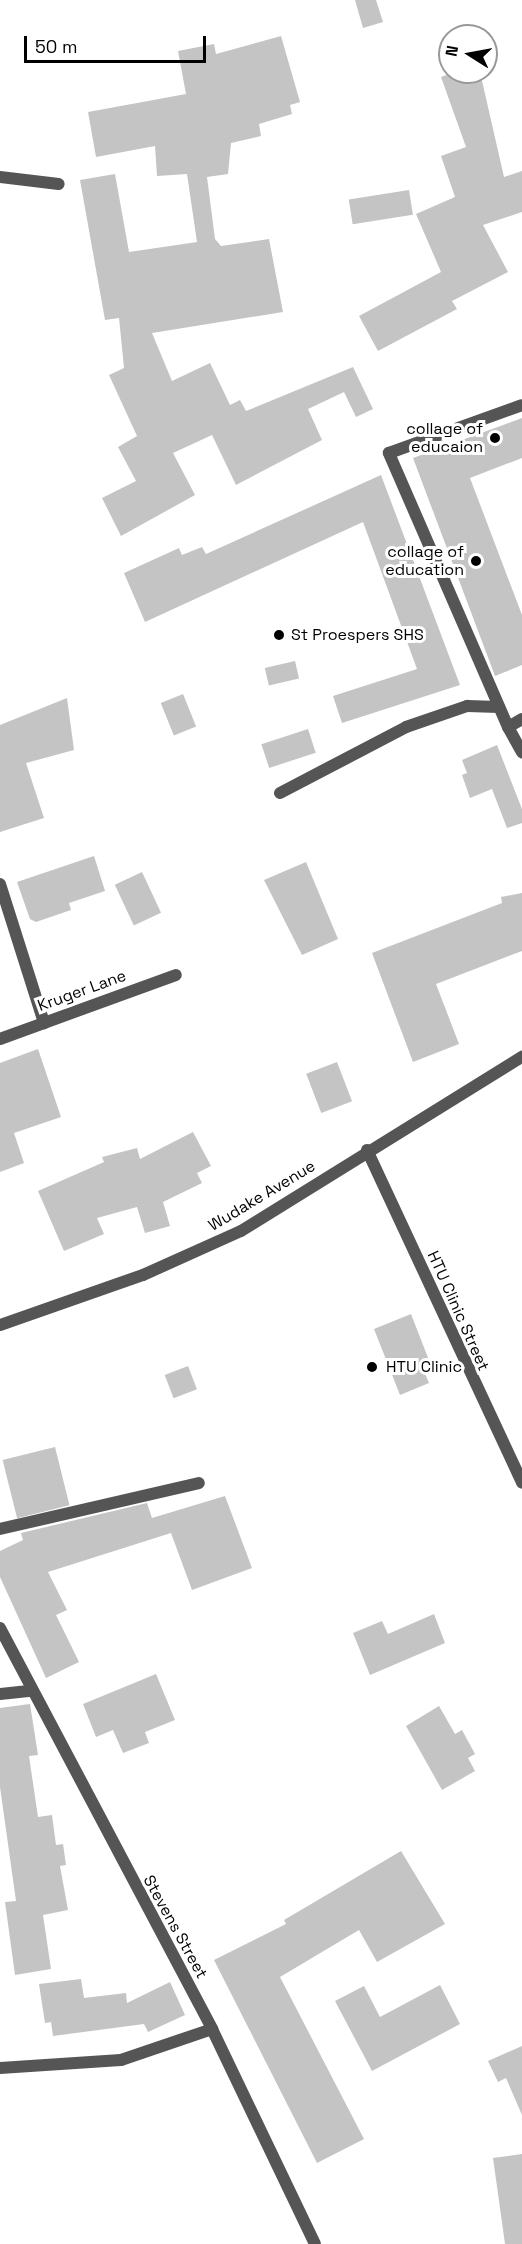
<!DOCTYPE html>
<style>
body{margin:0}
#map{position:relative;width:522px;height:2244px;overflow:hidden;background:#fff;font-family:"Space Grotesk",sans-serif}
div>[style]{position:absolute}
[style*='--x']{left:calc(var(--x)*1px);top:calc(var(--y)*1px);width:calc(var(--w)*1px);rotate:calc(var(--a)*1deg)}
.building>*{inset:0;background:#c4c4c4;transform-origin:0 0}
.street>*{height:12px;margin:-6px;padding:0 6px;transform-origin:6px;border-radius:6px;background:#555}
.dots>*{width:16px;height:16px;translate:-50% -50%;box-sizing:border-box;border:3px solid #fff;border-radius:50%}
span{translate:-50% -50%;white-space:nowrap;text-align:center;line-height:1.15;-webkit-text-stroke:6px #fff;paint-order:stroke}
.poi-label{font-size:16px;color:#000}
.right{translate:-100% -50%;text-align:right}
.left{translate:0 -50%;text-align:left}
.street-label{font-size:16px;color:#000}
.north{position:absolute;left:438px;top:24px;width:60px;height:60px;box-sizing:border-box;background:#fff;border:2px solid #999;border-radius:50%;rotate:281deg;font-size:16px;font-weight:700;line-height:24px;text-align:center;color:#000}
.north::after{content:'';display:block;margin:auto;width:21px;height:27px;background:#000;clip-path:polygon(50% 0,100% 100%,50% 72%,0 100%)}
.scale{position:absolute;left:24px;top:36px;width:182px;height:27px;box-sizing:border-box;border:3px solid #000;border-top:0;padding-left:8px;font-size:18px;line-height:21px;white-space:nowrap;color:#000;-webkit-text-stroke:4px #fff;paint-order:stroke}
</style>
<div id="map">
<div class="building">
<div style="clip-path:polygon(355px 0,376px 0,383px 22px,363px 28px)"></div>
<div style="clip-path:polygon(281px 36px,300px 102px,290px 105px,292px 114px,259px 124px,261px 136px,231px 143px,228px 174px,207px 177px,215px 239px,221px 246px,269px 239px,283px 312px,152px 333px,172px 381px,210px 363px,230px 405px,240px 400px,246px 411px,353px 367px,373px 409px,356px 417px,344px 392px,308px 409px,322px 440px,236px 485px,212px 435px,173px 453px,195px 495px,121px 536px,102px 498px,136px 481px,118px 447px,137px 436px,109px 375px,124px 368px,119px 318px,105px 320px,80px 180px,115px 174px,129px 252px,197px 242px,187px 174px,157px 176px,155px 146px,96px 157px,88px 112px,186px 94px,178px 51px,214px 44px,216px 54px)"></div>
<div style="clip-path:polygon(455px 72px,480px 72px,504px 177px,522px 171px,522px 212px,483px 225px,508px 272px,452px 301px,457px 309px,378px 351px,359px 316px,441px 272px,416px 214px,455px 197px,441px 156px,466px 147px,441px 77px)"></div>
<div style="left:409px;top:190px;width:25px;height:61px;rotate:81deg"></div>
<div style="clip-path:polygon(522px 418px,522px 458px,470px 478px,522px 615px,522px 665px,495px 676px,413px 458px)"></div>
<div style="clip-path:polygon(381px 475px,460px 685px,342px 723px,333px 696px,417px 669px,363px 522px,145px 622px,124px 573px,179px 548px,182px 555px,202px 547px,206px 554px)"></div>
<div style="left:295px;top:661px;width:18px;height:31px;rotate:77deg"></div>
<div style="left:183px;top:694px;width:35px;height:24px;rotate:68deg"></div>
<div style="clip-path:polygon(67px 698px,74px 750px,26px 763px,44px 818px,0 832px,0 725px)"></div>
<div style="left:308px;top:729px;width:25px;height:49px;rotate:72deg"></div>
<div style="clip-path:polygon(497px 745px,522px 809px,522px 823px,507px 828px,492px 789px,470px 798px,462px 775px,467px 773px,462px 760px)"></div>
<div style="clip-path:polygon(94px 856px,105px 891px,69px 903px,71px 910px,36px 922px,30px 919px,17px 882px)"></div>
<div style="clip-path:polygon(306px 862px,338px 939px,302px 955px,264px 880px)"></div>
<div style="left:142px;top:872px;width:45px;height:30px;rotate:65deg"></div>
<div style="clip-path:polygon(522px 893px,522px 951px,436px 984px,459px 1044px,413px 1062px,372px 953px,502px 903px,501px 897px)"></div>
<div style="clip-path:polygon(38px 1049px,61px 1117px,14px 1133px,24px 1163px,0 1172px,0 1063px)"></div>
<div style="left:337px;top:1062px;width:42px;height:33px;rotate:69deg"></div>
<div style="clip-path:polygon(193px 1132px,211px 1166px,197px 1173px,202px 1183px,163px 1202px,170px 1226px,145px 1233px,137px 1207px,97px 1218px,104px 1234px,64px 1251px,38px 1191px,104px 1162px,102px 1157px,137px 1148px,140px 1159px)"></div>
<div style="clip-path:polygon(411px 1314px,432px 1368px,424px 1371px,429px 1383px,400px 1395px,374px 1329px)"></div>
<div style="left:188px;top:1366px;width:25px;height:25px;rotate:69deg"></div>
<div style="left:55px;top:1447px;width:60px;height:54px;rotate:76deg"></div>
<div style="clip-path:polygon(225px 1496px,252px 1568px,192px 1590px,171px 1533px,48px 1572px,67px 1610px,56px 1615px,79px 1662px,46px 1678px,0 1577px,0 1551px,23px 1540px,21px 1533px,147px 1503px,152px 1518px)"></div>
<div style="clip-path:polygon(434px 1614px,445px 1643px,370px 1675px,353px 1633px,382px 1621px,388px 1634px)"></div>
<div style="clip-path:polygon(156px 1674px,175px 1720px,145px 1732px,149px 1743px,123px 1753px,113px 1730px,96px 1737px,83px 1704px)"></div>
<div style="clip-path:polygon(30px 1704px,38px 1755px,29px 1756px,38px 1817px,52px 1815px,56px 1845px,63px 1844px,66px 1865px,60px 1866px,68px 1910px,43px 1915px,51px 1969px,15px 1975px,5px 1902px,16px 1901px,0 1787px,0 1708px)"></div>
<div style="clip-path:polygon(439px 1706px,455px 1734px,462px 1730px,475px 1754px,468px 1758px,475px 1771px,442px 1790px,406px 1726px)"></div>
<div style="clip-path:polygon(401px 1851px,445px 1924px,377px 1962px,359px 1930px,280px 1977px,364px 2139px,317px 2163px,214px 1960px,286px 1924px,284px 1920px)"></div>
<div style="clip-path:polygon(81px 1979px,84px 1998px,126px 1993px,127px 2003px,170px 1982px,185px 2015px,148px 2032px,144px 2024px,53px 2036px,51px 2022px,45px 2023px,39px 1984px)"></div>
<div style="clip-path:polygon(440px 1985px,460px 2024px,372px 2071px,335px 2001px,364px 1986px,380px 2017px)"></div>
<div style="clip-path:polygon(522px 2046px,522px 2115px,506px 2078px,498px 2082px,488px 2061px)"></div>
<div style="clip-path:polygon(522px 2154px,522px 2244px,505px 2244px,493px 2158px)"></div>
</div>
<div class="street">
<div style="--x:0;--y:177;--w:59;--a:6.8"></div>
<div style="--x:522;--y:719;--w:16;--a:150"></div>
<div style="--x:508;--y:727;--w:29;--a:61"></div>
<div style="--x:508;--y:727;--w:299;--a:-113.5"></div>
<div style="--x:389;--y:453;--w:141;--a:-19.8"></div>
<div style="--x:280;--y:793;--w:142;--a:-27.6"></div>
<div style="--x:406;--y:727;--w:65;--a:-19"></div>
<div style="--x:467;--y:706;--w:32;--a:2"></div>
<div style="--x:0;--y:884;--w:146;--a:72.4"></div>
<div style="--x:0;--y:1039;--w:187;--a:-20"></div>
<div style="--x:367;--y:1150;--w:367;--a:65"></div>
<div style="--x:0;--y:1325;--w:151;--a:-19.3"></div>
<div style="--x:143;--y:1275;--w:107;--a:-24.2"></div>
<div style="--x:241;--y:1231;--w:331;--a:-31.8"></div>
<div style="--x:0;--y:1529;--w:204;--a:-13"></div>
<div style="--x:0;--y:1628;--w:454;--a:62.1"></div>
<div style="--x:212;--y:2029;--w:238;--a:64.4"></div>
<div style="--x:0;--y:1694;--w:31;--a:-6"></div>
<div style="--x:0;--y:2068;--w:121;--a:-3.8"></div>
<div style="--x:121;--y:2060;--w:96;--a:-18.8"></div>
</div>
<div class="dots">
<div style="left:495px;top:438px;background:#000"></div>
<div style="left:476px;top:561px;background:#000"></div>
<div style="left:279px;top:635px;background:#000"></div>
<div style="left:372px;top:1367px;background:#000"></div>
</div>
<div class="poi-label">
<span class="right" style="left:483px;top:438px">collage of<br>educaion</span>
<span class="right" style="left:464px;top:561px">collage of<br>education</span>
<span class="left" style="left:291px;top:635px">St Proespers SHS</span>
<span class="left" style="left:386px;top:1367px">HTU Clinic</span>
</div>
<div class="street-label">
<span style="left:82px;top:991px;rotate:-20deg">Kruger Lane</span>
<span style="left:262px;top:1196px;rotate:-31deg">Wudake Avenue</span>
<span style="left:458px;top:1311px;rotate:66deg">HTU Clinic Street</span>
<span style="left:175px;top:1927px;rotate:61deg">Stevens Street</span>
</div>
<div class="north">N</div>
<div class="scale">50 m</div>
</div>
